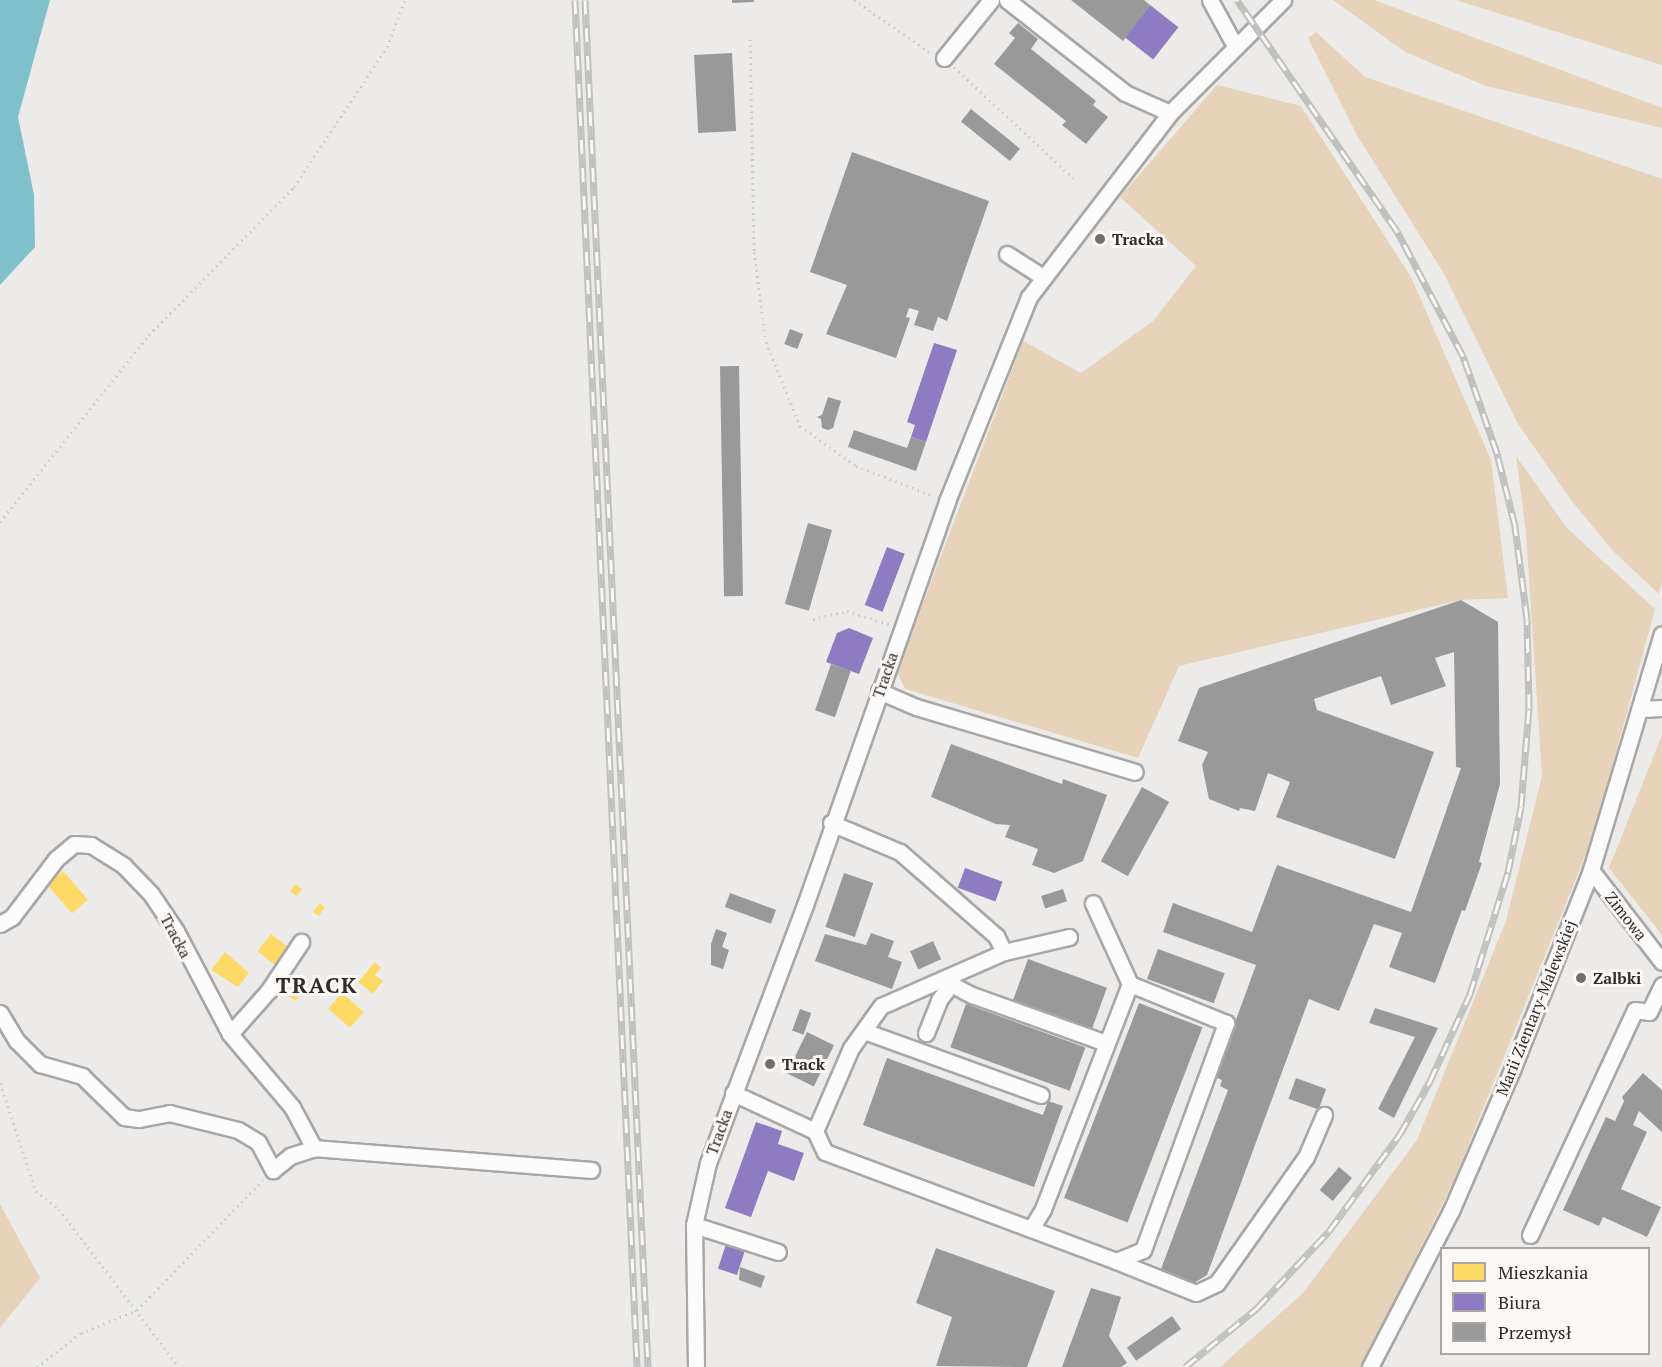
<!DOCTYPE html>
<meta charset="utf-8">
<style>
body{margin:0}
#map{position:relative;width:1662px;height:1367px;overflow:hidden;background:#edebe9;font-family:"PT Serif",serif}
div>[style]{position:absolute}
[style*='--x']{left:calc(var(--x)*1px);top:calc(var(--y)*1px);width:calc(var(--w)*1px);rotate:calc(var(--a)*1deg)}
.green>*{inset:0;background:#e7d2ba}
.water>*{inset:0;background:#7fc0ca}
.homes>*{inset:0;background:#ffd966;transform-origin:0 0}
.offices>*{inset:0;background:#8e7cc3;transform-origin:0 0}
.industry>*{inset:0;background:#999;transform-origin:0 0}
.path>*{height:3px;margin-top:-1.5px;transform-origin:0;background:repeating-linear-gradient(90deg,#cccccb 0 1.5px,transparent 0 6px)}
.roads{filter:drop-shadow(2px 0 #a8a7a6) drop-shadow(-2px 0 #a8a7a6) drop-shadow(0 2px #a8a7a6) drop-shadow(0 -2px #a8a7a6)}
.minor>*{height:15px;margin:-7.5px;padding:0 7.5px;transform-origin:7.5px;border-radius:7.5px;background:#fcfcfc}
.rail>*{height:7px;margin-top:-3.5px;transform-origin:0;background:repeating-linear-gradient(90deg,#fbf8f5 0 14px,#c0c0bf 0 28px);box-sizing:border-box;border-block:2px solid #c0c0bf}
.dots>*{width:16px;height:16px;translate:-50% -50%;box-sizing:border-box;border:3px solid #fbf8f5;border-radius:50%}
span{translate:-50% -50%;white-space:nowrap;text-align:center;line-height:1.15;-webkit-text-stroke:6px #fbf8f5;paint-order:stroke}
.poi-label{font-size:16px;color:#2d2c2a;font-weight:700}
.left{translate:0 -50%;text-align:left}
.street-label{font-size:16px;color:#2d2c2a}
.district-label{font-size:22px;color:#2d2c2a;font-weight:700;letter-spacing:1.5px}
.legend{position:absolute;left:1440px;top:1247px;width:210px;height:108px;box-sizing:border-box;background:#fbf8f5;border:2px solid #a9a6a4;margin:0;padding:8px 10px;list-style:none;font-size:18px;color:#2d2c2a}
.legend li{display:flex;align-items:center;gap:12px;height:30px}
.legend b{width:30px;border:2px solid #a9a6a4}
</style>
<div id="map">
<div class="green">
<div style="clip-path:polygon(1333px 0,1374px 0,1662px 108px,1662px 128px,1486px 86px,1405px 52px)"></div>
<div style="clip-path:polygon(1456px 0,1662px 0,1662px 65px)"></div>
<div style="clip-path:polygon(1316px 32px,1365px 77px,1662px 179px,1662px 582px,1659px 594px,1612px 550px,1571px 500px,1518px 424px,1443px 272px,1358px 137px,1308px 38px)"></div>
<div style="clip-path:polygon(1217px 85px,1301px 106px,1411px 277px,1491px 460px,1508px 598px,1461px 600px,1179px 666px,1138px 758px,905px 689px,897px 671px,1023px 341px,1081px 373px,1153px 321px,1196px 266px,1120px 197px)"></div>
<div style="clip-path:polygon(1516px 456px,1567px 528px,1655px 609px,1594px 834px,1453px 1183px,1361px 1367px,1220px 1367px,1303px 1293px,1417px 1140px,1506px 921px,1542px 776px,1526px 533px)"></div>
<div style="clip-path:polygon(1662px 735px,1662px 935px,1609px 868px)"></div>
<div style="clip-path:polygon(0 1204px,40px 1278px,0 1328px)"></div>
</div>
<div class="water">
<div style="clip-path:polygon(0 0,50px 0,18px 117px,34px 195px,35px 247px,0 285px)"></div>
</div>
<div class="homes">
<div style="left:63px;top:871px;width:38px;height:21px;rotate:49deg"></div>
<div style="left:296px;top:884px;width:8px;height:9px;rotate:40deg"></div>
<div style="clip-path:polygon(320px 903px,325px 907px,319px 916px,313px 912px)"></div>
<div style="left:271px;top:934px;width:28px;height:22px;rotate:38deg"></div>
<div style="clip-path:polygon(225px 952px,249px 973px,238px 987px,211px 970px)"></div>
<div style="clip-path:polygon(375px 962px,381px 968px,375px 975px,383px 981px,373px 994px,358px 982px)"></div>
<div style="left:298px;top:977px;width:11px;height:21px;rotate:34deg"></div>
<div style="left:342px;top:993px;width:29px;height:21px;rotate:41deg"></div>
</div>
<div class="offices">
<div style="left:1150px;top:5px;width:36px;height:41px;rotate:38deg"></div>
<div style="clip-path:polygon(934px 343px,957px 350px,926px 442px,911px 437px,915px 425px,907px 422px)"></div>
<div style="left:887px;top:547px;width:19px;height:62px;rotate:21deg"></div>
<div style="clip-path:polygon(849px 628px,873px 638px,859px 674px,826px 662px,837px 633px)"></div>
<div style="left:965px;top:868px;width:40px;height:21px;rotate:20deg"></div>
<div style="clip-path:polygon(756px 1122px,782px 1131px,778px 1144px,804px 1153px,794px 1181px,768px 1171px,751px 1217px,725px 1208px)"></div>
<div style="left:726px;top:1244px;width:20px;height:26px;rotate:18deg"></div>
</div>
<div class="industry">
<div style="clip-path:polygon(732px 0,754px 0,754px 2px,732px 3px)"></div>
<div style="clip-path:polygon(1071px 0,1144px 0,1150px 5px,1123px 41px)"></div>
<div style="clip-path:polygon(1018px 23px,1038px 39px,1031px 49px,1096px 101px,1093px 105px,1108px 117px,1086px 144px,1062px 125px,1066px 121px,994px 64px,1015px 38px,1009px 33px)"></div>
<div style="left:732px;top:53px;width:78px;height:38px;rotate:87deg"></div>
<div style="left:971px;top:109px;width:63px;height:16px;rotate:39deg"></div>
<div style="clip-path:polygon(852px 152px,989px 201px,947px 321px,938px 317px,933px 331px,914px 325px,919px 311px,909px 308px,906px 317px,910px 318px,896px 358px,826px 334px,847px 285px,810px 272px)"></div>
<div style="left:790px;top:329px;width:14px;height:16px;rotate:21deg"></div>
<div style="left:739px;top:366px;width:230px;height:19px;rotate:89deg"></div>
<div style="clip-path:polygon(828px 397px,841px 401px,833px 428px,828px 430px,822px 428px,821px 419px,817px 417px,822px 415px)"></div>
<div style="clip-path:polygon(854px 430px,907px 448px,911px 437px,926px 442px,916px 471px,848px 447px)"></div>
<div style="left:808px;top:523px;width:25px;height:84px;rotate:16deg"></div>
<div style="clip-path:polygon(1461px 600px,1498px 622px,1500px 784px,1479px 862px,1482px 863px,1465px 911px,1462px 910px,1435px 983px,1389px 967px,1402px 933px,1374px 924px,1339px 1011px,1309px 999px,1207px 1275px,1194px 1283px,1161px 1269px,1228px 1090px,1220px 1086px,1222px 1080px,1215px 1077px,1256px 965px,1163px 932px,1173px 903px,1252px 932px,1277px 865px,1411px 912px,1461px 768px,1456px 767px,1454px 652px,1435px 658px,1446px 686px,1391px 705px,1381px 676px,1314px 699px,1317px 710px,1434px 752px,1395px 859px,1276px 817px,1290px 782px,1268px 773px,1255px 811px,1240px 808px,1239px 811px,1209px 799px,1202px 765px,1208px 752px,1178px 741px,1199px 688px)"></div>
<div style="left:831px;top:664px;width:21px;height:49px;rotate:19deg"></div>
<div style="clip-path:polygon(951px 744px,1062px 784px,1063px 779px,1107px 795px,1083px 861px,1054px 873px,1032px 865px,1038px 849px,1005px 837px,1010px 825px,996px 824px,931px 797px)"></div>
<div style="left:1142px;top:787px;width:31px;height:85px;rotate:29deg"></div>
<div style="left:844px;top:873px;width:31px;height:57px;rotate:19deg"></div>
<div style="left:1063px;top:889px;width:13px;height:23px;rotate:72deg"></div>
<div style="left:730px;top:893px;width:49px;height:15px;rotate:20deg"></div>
<div style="clip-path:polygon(716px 929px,727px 933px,722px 947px,729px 950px,723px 969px,711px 965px,711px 944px)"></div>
<div style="clip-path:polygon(871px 933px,894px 941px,888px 957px,902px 962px,892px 989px,815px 961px,825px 934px,866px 945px)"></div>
<div style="left:933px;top:941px;width:20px;height:25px;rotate:66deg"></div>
<div style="left:1158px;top:949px;width:71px;height:32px;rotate:20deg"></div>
<div style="left:1028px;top:959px;width:84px;height:44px;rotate:20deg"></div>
<div style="left:1139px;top:1003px;width:68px;height:209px;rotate:21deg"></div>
<div style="left:966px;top:1004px;width:127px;height:46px;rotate:20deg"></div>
<div style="clip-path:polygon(1375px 1008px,1438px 1028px,1394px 1118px,1378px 1109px,1415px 1037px,1369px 1023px)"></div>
<div style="left:800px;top:1009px;width:12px;height:23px;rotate:20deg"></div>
<div style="left:807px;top:1032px;width:30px;height:46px;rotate:26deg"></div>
<div style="clip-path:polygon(887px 1058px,1043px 1115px,1048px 1101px,1063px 1106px,1034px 1187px,863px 1125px)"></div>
<div style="clip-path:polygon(1643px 1073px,1662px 1090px,1662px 1132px,1639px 1111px,1633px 1125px,1647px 1132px,1621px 1189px,1661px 1207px,1647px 1237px,1603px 1217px,1599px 1226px,1563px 1210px,1606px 1117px,1615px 1121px,1624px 1101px,1622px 1097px)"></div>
<div style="left:1296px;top:1078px;width:32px;height:22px;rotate:20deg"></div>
<div style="left:1339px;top:1167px;width:17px;height:30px;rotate:40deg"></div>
<div style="clip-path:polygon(936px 1248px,1055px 1291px,1027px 1367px,936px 1366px,952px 1317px,916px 1303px)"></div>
<div style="clip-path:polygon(740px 1267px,765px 1276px,761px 1288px,739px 1280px)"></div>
<div style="clip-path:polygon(1091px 1288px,1121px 1297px,1109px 1336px,1127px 1363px,1121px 1367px,1062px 1367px)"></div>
<div style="left:1172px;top:1316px;width:16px;height:55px;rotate:55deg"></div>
</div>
<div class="path">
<div style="--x:854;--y:0;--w:93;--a:34.5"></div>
<div style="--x:750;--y:39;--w:213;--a:88.9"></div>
<div style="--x:754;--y:252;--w:91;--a:82.4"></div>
<div style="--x:766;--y:342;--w:91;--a:68"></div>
<div style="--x:800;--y:426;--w:69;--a:35.5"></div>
<div style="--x:856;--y:466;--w:84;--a:21"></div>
<div style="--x:954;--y:67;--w:163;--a:43"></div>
<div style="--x:0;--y:522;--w:239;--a:-51.5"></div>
<div style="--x:149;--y:335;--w:207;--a:-45.6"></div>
<div style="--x:294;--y:187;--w:168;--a:-56.4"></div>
<div style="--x:387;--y:47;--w:50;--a:-69"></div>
<div style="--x:813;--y:619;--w:35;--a:-13"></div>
<div style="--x:847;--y:611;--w:44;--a:17.2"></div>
<div style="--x:0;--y:1083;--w:114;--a:71.6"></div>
<div style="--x:36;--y:1191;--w:29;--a:38"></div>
<div style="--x:59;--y:1209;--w:198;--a:52.8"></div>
<div style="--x:37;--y:1367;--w:56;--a:-37.7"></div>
<div style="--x:81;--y:1333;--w:61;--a:-22.3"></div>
<div style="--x:137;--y:1310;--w:181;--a:-45.9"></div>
</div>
<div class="roads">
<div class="minor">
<div style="--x:1007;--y:0;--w:150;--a:38.2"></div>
<div style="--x:1125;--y:93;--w:49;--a:24"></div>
<div style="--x:1210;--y:0;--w:52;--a:61.5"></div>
<div style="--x:944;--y:58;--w:75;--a:-51"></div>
<div style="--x:1007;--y:254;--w:43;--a:32.6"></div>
<div style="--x:879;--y:691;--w:40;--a:23.4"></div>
<div style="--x:916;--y:707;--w:228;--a:16.5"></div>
<div style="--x:1641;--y:709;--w:21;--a:-3"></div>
<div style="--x:831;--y:823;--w:75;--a:22.8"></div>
<div style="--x:900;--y:852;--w:128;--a:41.2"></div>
<div style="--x:996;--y:936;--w:18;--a:63"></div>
<div style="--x:1591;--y:870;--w:116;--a:52.3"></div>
<div style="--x:0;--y:924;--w:14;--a:-30"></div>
<div style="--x:12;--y:917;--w:73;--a:-52.8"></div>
<div style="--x:56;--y:859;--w:23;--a:-40"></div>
<div style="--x:74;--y:844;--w:17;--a:3"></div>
<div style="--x:91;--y:845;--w:39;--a:32"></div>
<div style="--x:124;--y:866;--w:39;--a:46"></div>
<div style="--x:151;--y:894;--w:45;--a:56"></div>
<div style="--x:176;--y:931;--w:116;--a:62.3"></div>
<div style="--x:230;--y:1034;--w:96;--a:49.7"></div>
<div style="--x:292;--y:1107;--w:47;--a:61.8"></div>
<div style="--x:1069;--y:937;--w:67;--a:167"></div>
<div style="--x:1004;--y:952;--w:134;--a:156.3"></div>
<div style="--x:881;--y:1006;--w:52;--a:125.5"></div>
<div style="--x:851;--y:1048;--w:90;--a:113.4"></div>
<div style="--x:815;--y:1131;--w:23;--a:65"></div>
<div style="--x:825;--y:1152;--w:311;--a:20.5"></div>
<div style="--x:1116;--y:1261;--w:29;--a:-22"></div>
<div style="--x:1143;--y:1250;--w:242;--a:-69.9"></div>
<div style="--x:1226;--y:1023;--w:104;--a:-157.9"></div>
<div style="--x:1130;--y:984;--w:89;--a:-114.6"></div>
<div style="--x:948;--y:977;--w:8;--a:67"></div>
<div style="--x:951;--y:984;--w:24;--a:28"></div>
<div style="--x:972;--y:995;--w:142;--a:19.7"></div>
<div style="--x:0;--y:1013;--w:33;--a:59"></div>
<div style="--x:17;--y:1041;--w:33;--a:45"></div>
<div style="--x:40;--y:1064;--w:44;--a:15.9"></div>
<div style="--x:82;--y:1076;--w:59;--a:44.3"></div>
<div style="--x:124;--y:1117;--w:15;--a:8"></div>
<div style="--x:139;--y:1119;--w:31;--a:-11"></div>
<div style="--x:169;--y:1113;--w:71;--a:13.8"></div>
<div style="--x:238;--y:1130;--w:23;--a:31"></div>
<div style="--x:258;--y:1142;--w:32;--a:62"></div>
<div style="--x:273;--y:1170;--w:22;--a:-39"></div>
<div style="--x:290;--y:1156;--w:25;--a:-18"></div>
<div style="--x:314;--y:1148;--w:278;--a:4.5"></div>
<div style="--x:864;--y:1031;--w:188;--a:19.9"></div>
<div style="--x:926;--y:1033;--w:35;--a:-68"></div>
<div style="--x:939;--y:1000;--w:20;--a:-53"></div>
<div style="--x:230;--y:1034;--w:59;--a:-48.4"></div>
<div style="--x:269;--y:990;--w:58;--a:-56.3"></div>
<div style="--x:733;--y:1093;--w:90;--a:24.9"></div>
<div style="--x:694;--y:1225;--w:88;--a:17.8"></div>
<div style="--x:1031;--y:1229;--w:23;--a:-59"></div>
<div style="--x:1043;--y:1209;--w:241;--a:-68.9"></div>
<div style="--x:1530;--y:1235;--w:248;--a:-65"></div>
<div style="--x:1635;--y:1010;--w:14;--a:8"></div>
<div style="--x:1649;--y:1012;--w:30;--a:-64"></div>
<div style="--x:1116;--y:1261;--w:86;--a:21.8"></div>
<div style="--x:1196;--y:1293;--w:23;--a:-25"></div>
<div style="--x:1217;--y:1283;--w:154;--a:-54.8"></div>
<div style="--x:1306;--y:1157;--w:46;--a:-66.8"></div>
<div style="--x:696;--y:1367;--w:142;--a:-90.8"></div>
<div style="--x:694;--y:1225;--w:64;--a:-77.3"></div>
<div style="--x:708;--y:1163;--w:276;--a:-69.4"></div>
<div style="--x:805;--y:905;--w:428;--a:-70.6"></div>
<div style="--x:947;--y:501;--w:220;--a:-68.1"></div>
<div style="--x:1029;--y:297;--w:232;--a:-52.5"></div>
<div style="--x:1170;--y:113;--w:160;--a:-45"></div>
<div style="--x:1370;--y:1367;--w:176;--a:-62.6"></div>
<div style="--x:1451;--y:1211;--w:154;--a:-66.6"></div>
<div style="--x:1512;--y:1070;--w:215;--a:-68.4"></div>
<div style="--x:1591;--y:870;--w:246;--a:-73.3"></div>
</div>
</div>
<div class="rail">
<div style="--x:575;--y:0;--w:1368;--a:87.4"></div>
<div style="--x:585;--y:0;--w:1368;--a:87.36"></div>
<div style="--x:1185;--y:1367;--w:93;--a:-39.3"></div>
<div style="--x:1257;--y:1308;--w:105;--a:-46.9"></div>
<div style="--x:1329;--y:1231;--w:120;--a:-53.8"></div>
<div style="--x:1400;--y:1134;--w:61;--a:-60.5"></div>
<div style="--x:1430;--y:1081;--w:96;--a:-65.3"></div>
<div style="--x:1470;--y:994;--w:128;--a:-72.7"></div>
<div style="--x:1508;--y:872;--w:66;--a:-78.7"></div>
<div style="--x:1521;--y:807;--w:99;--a:-85.4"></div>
<div style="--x:1529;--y:708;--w:89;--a:-91.3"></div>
<div style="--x:1527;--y:619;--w:94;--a:-97.4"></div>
<div style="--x:1515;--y:526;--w:75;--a:-103.9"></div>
<div style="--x:1497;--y:453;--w:103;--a:-109.3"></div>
<div style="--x:1463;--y:356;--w:141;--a:-117.8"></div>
<div style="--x:1397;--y:231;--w:281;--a:-124.7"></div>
</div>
<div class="dots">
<div style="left:1100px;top:239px;background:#706f6d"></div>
<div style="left:1581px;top:978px;background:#706f6d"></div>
<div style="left:770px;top:1064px;background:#706f6d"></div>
</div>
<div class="poi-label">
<span class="left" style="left:1112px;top:239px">Tracka</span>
<span class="left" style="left:1593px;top:978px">Zalbki</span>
<span class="left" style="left:782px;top:1064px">Track</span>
</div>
<div class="street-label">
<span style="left:885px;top:675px;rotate:-71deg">Tracka</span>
<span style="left:1626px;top:916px;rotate:52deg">Zimowa</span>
<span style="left:176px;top:936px;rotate:62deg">Tracka</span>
<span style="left:1536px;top:1008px;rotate:-68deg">Marii Zientary-Malewskiej</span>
<span style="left:719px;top:1132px;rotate:-70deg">Tracka</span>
</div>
<div class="district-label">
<span style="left:317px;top:985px">TRACK</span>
</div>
<ul class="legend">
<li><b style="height:16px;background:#ffd966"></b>Mieszkania</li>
<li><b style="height:16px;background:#8e7cc3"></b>Biura</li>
<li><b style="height:16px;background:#999"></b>Przemysł</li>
</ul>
</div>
